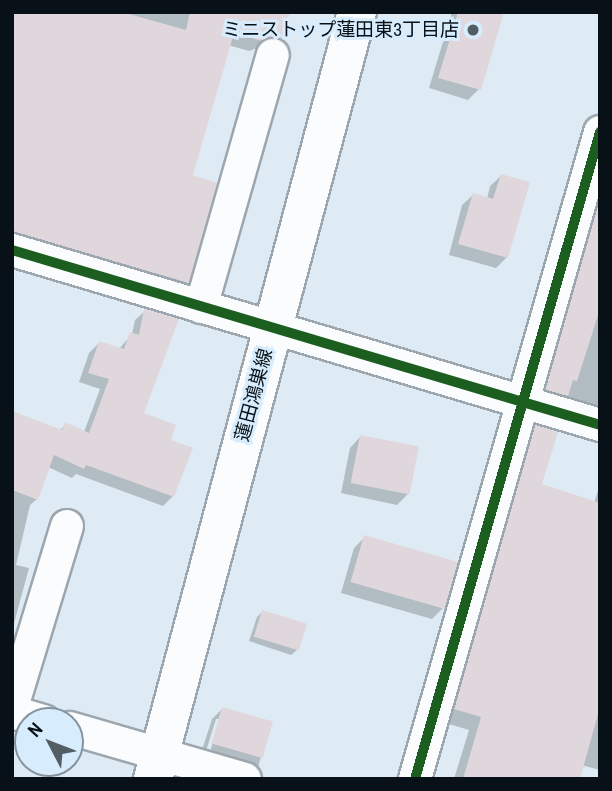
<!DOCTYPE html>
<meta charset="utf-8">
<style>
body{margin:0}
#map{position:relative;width:612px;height:791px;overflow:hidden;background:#dfebf4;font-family:"Archivo Narrow","Noto Sans JP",sans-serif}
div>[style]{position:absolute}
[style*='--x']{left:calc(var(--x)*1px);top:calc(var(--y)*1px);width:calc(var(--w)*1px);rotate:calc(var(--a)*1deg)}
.shadow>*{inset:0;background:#0003}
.building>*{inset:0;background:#dfd7db;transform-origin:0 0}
.roads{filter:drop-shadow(2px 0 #9ca6ae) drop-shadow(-2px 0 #9ca6ae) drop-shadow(0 2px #9ca6ae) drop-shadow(0 -2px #9ca6ae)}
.minor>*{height:32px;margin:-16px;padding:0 16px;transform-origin:16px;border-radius:16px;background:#fafcfd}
.secondary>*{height:38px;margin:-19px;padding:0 19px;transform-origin:19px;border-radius:19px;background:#fafcfd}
.cycleway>*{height:10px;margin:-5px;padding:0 5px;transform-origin:5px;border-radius:5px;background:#1b5e20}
.dots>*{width:19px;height:19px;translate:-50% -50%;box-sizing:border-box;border:4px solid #d7ecfc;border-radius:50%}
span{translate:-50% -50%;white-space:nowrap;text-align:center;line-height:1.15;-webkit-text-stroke:6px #d7ecfc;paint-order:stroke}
.poi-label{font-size:19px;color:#081117}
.right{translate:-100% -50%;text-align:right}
.street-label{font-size:19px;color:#081117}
.frame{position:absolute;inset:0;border:14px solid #081117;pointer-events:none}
.north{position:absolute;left:14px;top:707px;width:70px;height:70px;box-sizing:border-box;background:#d7ecfc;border:2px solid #8494a0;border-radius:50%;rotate:312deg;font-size:19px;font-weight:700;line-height:28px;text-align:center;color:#081117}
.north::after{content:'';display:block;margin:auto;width:24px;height:32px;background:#535d64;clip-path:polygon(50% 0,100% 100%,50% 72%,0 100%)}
</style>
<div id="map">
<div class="shadow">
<div style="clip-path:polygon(12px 12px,287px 12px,280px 39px,269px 50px,257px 48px,249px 51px,228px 45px,191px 176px,215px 184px,187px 282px,176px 294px,12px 245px)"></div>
<div style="clip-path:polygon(452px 12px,503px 12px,479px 89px,468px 100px,429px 88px)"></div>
<div style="clip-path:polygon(600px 167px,600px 409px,533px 403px)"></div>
<div style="clip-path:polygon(501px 176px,507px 257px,496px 268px,449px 255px,462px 205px,473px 195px,487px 199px,490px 186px)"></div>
<div style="clip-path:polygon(145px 311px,142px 414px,168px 441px,173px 496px,163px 506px,76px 474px,72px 478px,48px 467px,37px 499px,30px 505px,16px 565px,29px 568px,12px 631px,12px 411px,59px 431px,66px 424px,84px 432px,100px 389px,79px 382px,89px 353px,99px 343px,119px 349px,132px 334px,135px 320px)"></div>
<div style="clip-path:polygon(536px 427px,540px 485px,594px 503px,600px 484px,600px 770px,566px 761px,562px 779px,454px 779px,469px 730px,442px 722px,522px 440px)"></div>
<div style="clip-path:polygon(360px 437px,408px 494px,397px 505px,341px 493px,350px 448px)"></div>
<div style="clip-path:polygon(365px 537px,443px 608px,432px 619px,341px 593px,354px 548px)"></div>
<div style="clip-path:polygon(262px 612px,297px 650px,291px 655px,249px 641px,257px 617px)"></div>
<div style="clip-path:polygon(evenodd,222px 709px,271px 723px,258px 767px,248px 778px,201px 753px,212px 719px,222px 709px,216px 719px,220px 719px,210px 752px,206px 751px,216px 719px)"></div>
</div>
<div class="building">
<div style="clip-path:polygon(12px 12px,122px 12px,186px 30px,190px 12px,290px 12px,282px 39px,269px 37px,262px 41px,234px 33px,193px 175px,217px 183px,189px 283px,12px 232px)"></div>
<div style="clip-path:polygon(458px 12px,504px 12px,481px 90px,438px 78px)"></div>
<div style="clip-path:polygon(501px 174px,530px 182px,508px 258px,458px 244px,473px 193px,493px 199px)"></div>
<div style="clip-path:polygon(599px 202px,600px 309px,577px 381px,573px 380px,568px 396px,545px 390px)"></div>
<div style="clip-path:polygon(144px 309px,179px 319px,144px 413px,176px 425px,171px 440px,193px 448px,174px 497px,86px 465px,84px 469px,54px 455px,38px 500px,12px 490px,12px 411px,62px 430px,65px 422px,89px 433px,109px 379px,88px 373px,99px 341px,124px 349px,130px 332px,139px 335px)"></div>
<div style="clip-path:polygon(535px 425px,558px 432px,542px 484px,600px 503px,600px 707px,580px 779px,463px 779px,481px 717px,454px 709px)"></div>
<div style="left:360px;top:435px;width:60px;height:49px;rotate:11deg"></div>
<div style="left:364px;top:535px;width:98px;height:49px;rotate:16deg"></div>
<div style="left:262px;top:610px;width:47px;height:28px;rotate:17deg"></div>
<div style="left:222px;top:707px;width:53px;height:38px;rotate:16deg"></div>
</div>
<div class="roads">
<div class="minor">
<div style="--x:12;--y:250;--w:613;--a:16.57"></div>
<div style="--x:201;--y:307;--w:262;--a:-74.1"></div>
<div style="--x:12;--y:707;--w:189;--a:-73.1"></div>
<div style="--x:12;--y:712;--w:33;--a:16"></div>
<div style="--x:70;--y:728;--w:182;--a:16.2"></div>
<div style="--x:415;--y:779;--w:673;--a:-74.04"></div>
</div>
<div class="secondary">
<div style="--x:153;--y:779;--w:794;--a:-75.11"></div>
</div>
</div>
<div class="cycleway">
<div style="--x:12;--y:250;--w:613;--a:16.57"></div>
<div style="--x:415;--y:779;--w:673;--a:-74.04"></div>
</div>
<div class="dots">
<div style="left:473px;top:30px;background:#535d64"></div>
</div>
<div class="poi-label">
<span class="right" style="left:459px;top:30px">ミニストップ蓮田東3丁目店</span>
</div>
<div class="street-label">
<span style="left:254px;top:395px;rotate:-75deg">蓮田鴻巣線</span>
</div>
<div class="frame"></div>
<div class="north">N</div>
</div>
